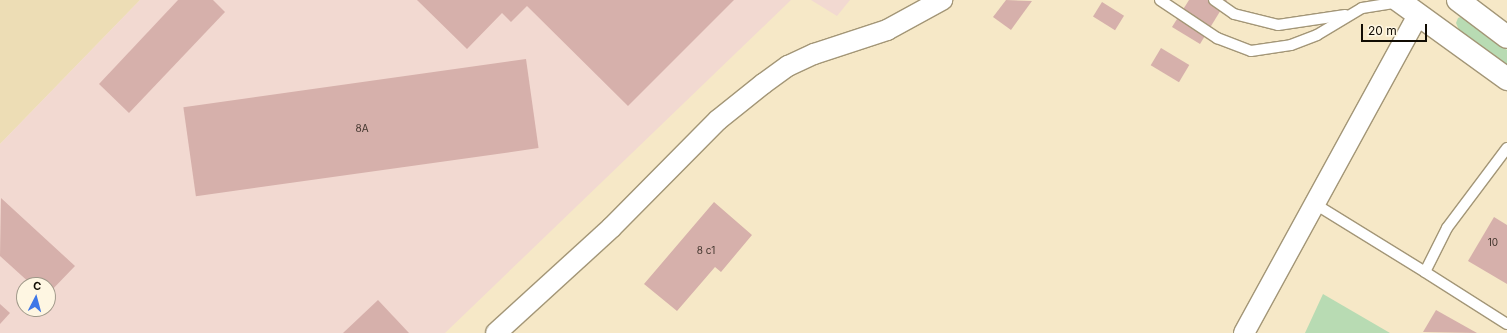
<!DOCTYPE html>
<meta charset="utf-8">
<style>
body{margin:0}
#map{position:relative;width:1507px;height:333px;overflow:hidden;background:#f6e8c7;font-family:Inter,sans-serif}
div>[style]{position:absolute}
[style*='--x']{left:calc(var(--x)*1px);top:calc(var(--y)*1px);width:calc(var(--w)*1px);rotate:calc(var(--a)*1deg)}
.built>*{inset:0;background:#edddb5}
.industrial>*{inset:0;background:#f2d9d1}
.green>*{inset:0;background:#b8dbb3}
.building>*{inset:0;background:#d6b0ab;transform-origin:0 0}
.roads{filter:drop-shadow(1px 0 #a39677) drop-shadow(-1px 0 #a39677) drop-shadow(0 1px #a39677) drop-shadow(0 -1px #a39677)}
.lane>*{height:10px;margin:-5px;padding:0 5px;transform-origin:5px;border-radius:5px;background:#fff}
.street>*{height:20px;margin:-10px;padding:0 10px;transform-origin:10px;border-radius:10px;background:#fff}
.primary>*{height:22px;margin:-11px;padding:0 11px;transform-origin:11px;border-radius:11px;background:#fff}
span{translate:-50% -50%;white-space:nowrap;text-align:center;line-height:1.15;-webkit-text-stroke:3px #fef6e2;paint-order:stroke}
.number-label{font-size:10px;color:#42352d}
.number-label span{-webkit-text-stroke-width:0}
.north{position:absolute;left:16px;top:277px;width:40px;height:40px;box-sizing:border-box;background:#fef6e2;border:1px solid #9f9889;border-radius:50%;rotate:6deg;font-size:11px;font-weight:700;line-height:16px;text-align:center;color:#110c03}
.north::after{content:'';display:block;margin:auto;width:14px;height:18px;background:#3f77e7;clip-path:polygon(50% 0,100% 100%,50% 72%,0 100%)}
.scale{position:absolute;left:1361px;top:24px;width:66px;height:18px;box-sizing:border-box;border:2px solid #110c03;border-top:0;padding-left:5px;font-size:12px;line-height:14px;white-space:nowrap;color:#110c03;-webkit-text-stroke:3px #fef6e2;paint-order:stroke}
</style>
<div id="map">
<div class="built">
<div style="clip-path:polygon(0 0,140px 0,0 144px)"></div>
</div>
<div class="industrial">
<div style="clip-path:polygon(evenodd,140px 0,791px 0,445px 333px,0 333px,0 144px,140px 0,24px 285px,48px 285px,48px 309px,24px 309px,24px 285px)"></div>
<div style="clip-path:polygon(811px 0,850px 0,837px 16px)"></div>
</div>
<div class="green">
<div style="clip-path:polygon(1463px 16px,1507px 50px,1507px 66px,1459px 30px,1456px 23px,1458px 18px)"></div>
<div style="clip-path:polygon(1323px 294px,1390px 333px,1305px 333px)"></div>
</div>
<div class="building">
<div style="clip-path:polygon(178px 0,213px 0,225px 12px,129px 113px,99px 84px)"></div>
<div style="clip-path:polygon(417px 0,734px 0,628px 106px,527px 6px,511px 22px,502px 13px,467px 49px)"></div>
<div style="clip-path:polygon(1006px 0,1032px 1px,1011px 30px,993px 17px)"></div>
<div style="clip-path:polygon(1189px 0,1227px 0,1200px 44px,1172px 27px)"></div>
<div style="left:1102px;top:2px;width:26px;height:17px;rotate:32deg"></div>
<div style="left:1161px;top:48px;width:33px;height:20px;rotate:31deg"></div>
<div style="left:526px;top:59px;width:90px;height:346px;rotate:82deg"></div>
<div style="clip-path:polygon(1px 198px,75px 266px,48px 294px,48px 285px,32px 285px,0 256px)"></div>
<div style="clip-path:polygon(714px 202px,752px 235px,721px 272px,715px 267px,677px 311px,644px 284px)"></div>
<div style="clip-path:polygon(1494px 217px,1507px 225px,1507px 284px,1468px 261px)"></div>
<div style="clip-path:polygon(378px 300px,409px 333px,343px 333px)"></div>
<div style="clip-path:polygon(0 304px,10px 313px,0 324px)"></div>
<div style="clip-path:polygon(1436px 310px,1477px 333px,1423px 332px)"></div>
</div>
<div class="roads">
<div class="lane">
<div style="--x:1160;--y:0;--w:69;--a:33.7"></div>
<div style="--x:1217;--y:38;--w:36;--a:21"></div>
<div style="--x:1251;--y:51;--w:40;--a:-8.5"></div>
<div style="--x:1291;--y:45;--w:28;--a:-21"></div>
<div style="--x:1317;--y:35;--w:52;--a:-31"></div>
<div style="--x:1362;--y:8;--w:38;--a:-9"></div>
<div style="--x:1214;--y:0;--w:24;--a:35"></div>
<div style="--x:1234;--y:14;--w:45;--a:14"></div>
<div style="--x:1278;--y:25;--w:68;--a:-8.5"></div>
<div style="--x:1507;--y:148;--w:100;--a:126.9"></div>
<div style="--x:1447;--y:228;--w:49;--a:116.6"></div>
<div style="--x:1425;--y:272;--w:97;--a:32.4"></div>
<div style="--x:1315;--y:204;--w:129;--a:31.7"></div>
</div>
<div class="street">
<div style="--x:496;--y:333;--w:156;--a:-42.4"></div>
<div style="--x:611;--y:228;--w:152;--a:-45.3"></div>
<div style="--x:718;--y:120;--w:58;--a:-38.7"></div>
<div style="--x:763;--y:84;--w:31;--a:-36"></div>
<div style="--x:788;--y:66;--w:29;--a:-25"></div>
<div style="--x:814;--y:54;--w:77;--a:-18.2"></div>
<div style="--x:887;--y:30;--w:63;--a:-28.6"></div>
<div style="--x:1244;--y:333;--w:362;--a:-61.3"></div>
</div>
<div class="primary">
<div style="--x:1398;--y:0;--w:135;--a:35.9"></div>
<div style="--x:1458;--y:0;--w:61;--a:37.1"></div>
</div>
</div>
<div class="number-label">
<span style="left:362px;top:129px">8А</span>
<span style="left:1493px;top:243px">10</span>
<span style="left:706px;top:251px">8 с1</span>
</div>
<div class="north">С</div>
<div class="scale">20 m</div>
</div>
